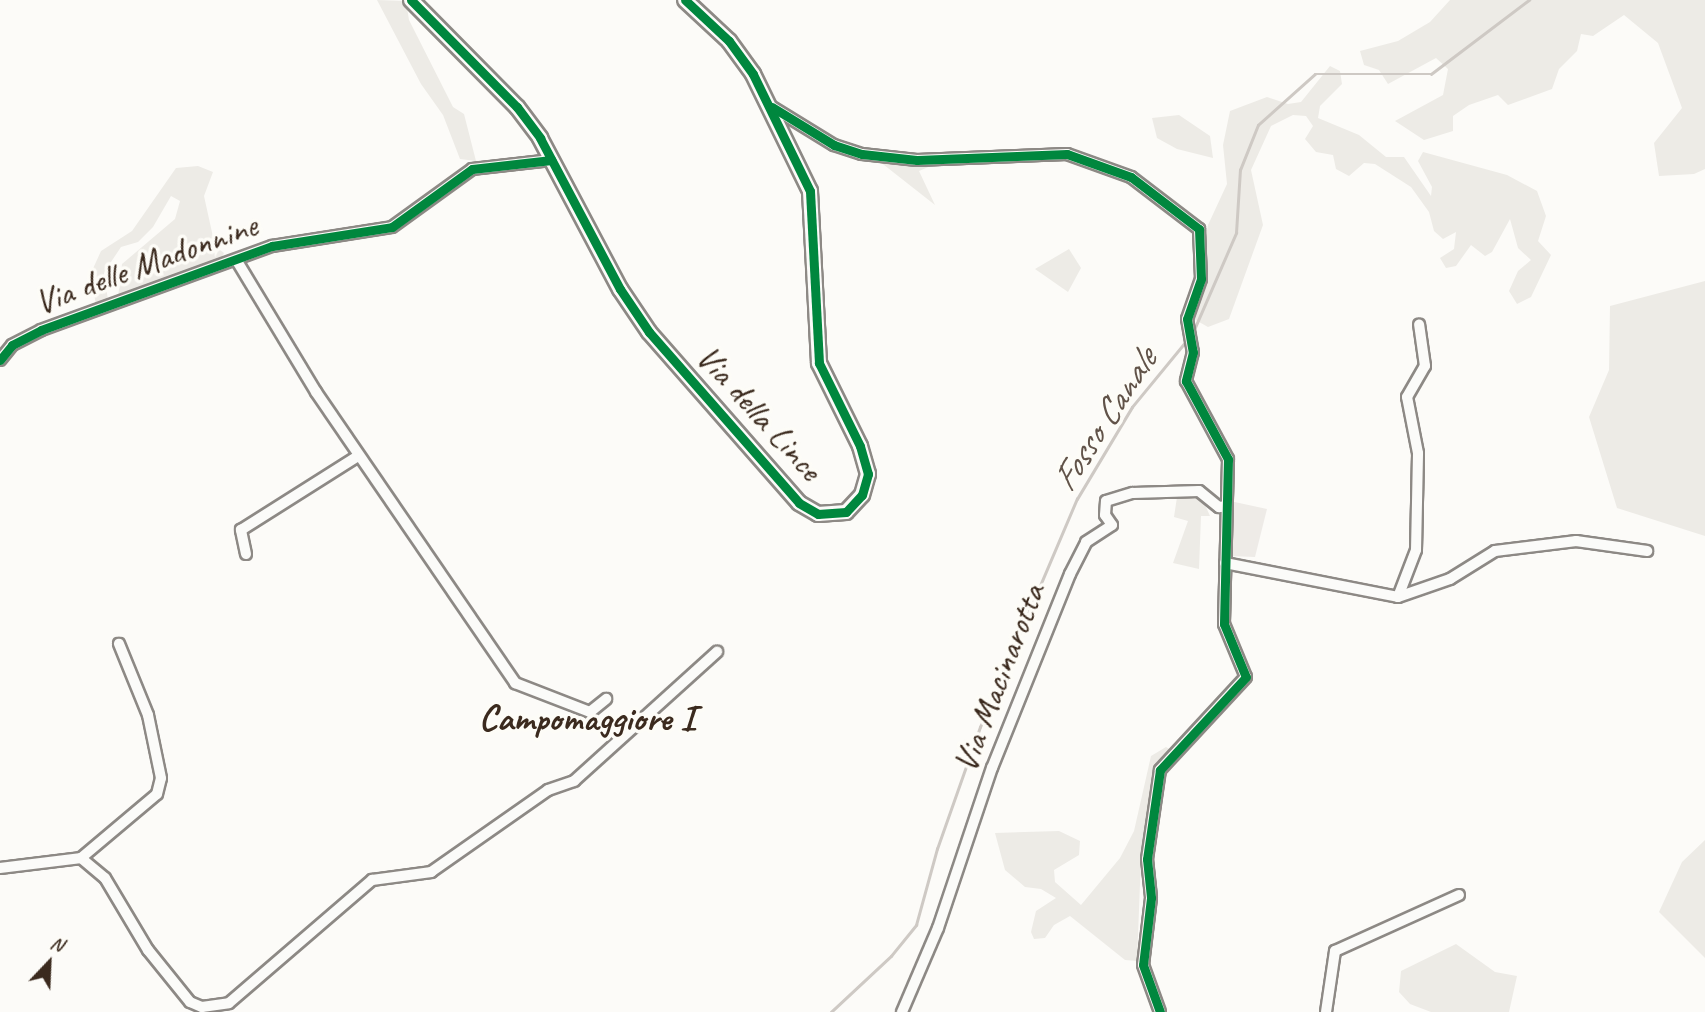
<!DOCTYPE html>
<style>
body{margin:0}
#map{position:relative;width:1705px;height:1012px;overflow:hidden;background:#fcfbf8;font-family:Caveat,sans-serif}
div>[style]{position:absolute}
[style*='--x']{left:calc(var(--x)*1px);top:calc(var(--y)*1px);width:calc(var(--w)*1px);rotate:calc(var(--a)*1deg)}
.built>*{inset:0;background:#eeebe7}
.green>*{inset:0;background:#edebe6}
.stream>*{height:2.5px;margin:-1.25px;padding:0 1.25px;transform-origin:1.25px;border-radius:1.25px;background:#cec9c4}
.roads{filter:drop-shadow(2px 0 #8d8985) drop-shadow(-2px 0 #8d8985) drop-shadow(0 2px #8d8985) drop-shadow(0 -2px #8d8985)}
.street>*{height:10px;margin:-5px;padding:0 5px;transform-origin:5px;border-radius:5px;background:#fbfbf9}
.secondary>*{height:14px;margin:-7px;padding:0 7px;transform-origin:7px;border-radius:7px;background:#fbfbf9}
.cycleway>*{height:9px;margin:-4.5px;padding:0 4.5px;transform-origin:4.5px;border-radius:4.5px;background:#00873e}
span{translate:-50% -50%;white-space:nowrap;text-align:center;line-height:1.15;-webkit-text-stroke:7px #fdfcf7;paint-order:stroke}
.street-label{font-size:35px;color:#3b2a1e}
.water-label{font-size:37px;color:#615349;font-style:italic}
.neighbourhood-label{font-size:37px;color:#3b2a1e;font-weight:700}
.north{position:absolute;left:14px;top:928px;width:70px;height:70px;-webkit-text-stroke:5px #fdfcf7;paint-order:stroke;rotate:23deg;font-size:19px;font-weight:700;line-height:28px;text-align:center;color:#3b2a1e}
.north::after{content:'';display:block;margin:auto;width:24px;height:32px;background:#3b2a1e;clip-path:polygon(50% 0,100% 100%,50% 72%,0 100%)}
</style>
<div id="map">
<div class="built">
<div style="clip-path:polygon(1230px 501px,1267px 509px,1255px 557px,1229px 556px)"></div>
</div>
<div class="green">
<div style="clip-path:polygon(377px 0,406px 1px,409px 20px,453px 107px,464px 114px,476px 161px,460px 159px,443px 115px,421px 84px)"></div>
<div style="clip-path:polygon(1450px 0,1705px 0,1705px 169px,1694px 174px,1659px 176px,1654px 143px,1682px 108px,1658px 43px,1624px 15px,1593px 36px,1581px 34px,1577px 51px,1559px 69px,1552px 89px,1508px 105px,1498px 95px,1469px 105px,1453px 116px,1453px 131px,1424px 140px,1395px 121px,1443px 95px,1448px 69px,1436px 58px,1388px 84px,1379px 70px,1364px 65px,1360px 51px,1398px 41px,1430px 22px)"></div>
<div style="clip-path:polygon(1330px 66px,1340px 71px,1342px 84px,1320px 106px,1318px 118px,1359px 135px,1386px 157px,1404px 157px,1431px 196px,1432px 187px,1418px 161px,1423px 152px,1507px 175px,1537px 191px,1546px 216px,1538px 241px,1551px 255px,1531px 297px,1517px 304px,1509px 291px,1518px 271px,1531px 260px,1518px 248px,1510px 219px,1492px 252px,1485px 256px,1471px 245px,1456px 266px,1446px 268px,1440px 258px,1454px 249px,1456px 232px,1443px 239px,1434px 231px,1429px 212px,1411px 187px,1375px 164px,1364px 163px,1349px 176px,1336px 169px,1333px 155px,1316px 152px,1305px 139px,1313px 126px,1306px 116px,1293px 115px,1271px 126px,1251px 170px,1263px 225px,1229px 319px,1208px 327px,1192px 318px,1208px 225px,1227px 184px,1223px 145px,1230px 111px,1267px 97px,1288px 104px,1301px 102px)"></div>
<div style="clip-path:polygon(1179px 115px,1210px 136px,1213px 158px,1177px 149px,1157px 138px,1152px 118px)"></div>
<div style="clip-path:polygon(879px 161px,933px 165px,919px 171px,935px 205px)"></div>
<div style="clip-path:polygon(198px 166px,213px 172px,204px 196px,215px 246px,224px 253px,221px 259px,118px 297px,122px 264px,175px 219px,180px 201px,171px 196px,153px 227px,138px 242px,121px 247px,111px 262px,104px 273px,108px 300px,96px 306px,91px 273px,101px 251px,132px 231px,176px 168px)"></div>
<div style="clip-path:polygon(1069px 249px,1081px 268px,1068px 292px,1035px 269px)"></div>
<div style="clip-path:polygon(1705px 281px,1705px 536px,1617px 508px,1589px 417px,1609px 370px,1610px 306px)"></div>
<div style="clip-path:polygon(1177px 497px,1202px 498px,1210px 516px,1201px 516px,1199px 569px,1173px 563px,1188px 521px,1174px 517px)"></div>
<div style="clip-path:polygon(1166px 747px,1171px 750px,1159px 765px,1141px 859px,1137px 961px,1125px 960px,1070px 916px,1054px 925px,1045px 938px,1034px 939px,1031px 932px,1036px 911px,1056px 898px,1041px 889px,1025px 887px,1005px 870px,995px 833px,1059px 831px,1080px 841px,1079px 855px,1054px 870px,1055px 882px,1081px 905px,1120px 858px,1134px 831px,1151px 756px)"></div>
<div style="clip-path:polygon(1705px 840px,1705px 958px,1659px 912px,1682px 862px)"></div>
<div style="clip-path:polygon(1456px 944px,1495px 972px,1517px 976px,1509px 1012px,1431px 1012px,1410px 1004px,1399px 992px,1401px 971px)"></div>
</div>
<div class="stream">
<div style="--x:1193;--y:332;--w:108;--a:-66.5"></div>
<div style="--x:1236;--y:233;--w:63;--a:-86.4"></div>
<div style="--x:1240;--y:170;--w:48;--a:-68.2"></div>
<div style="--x:1258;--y:125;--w:76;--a:-41.8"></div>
<div style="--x:1315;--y:74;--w:116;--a:0"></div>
<div style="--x:1431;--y:74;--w:123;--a:-37.1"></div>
<div style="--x:831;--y:1012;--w:82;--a:-43"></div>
<div style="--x:891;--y:956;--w:40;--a:-51"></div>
<div style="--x:916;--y:925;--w:79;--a:-74.6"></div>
<div style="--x:937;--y:849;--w:129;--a:-70.6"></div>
<div style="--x:980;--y:727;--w:248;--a:-67"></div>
<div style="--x:1077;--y:499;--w:107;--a:-59.1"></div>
<div style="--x:1132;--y:407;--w:87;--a:-50.6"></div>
</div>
<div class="roads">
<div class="street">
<div style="--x:772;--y:107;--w:73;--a:31.5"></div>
<div style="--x:834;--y:145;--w:29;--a:18"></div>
<div style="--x:862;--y:154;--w:55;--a:6.2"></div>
<div style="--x:917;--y:160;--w:150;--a:-2.3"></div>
<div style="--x:1067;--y:154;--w:68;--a:19.8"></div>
<div style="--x:1131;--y:177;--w:86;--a:37.4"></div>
<div style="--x:1199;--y:229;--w:50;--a:87.7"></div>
<div style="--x:1201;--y:279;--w:42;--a:109.3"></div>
<div style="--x:1187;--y:319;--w:34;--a:80"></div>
<div style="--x:1193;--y:352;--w:30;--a:104"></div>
<div style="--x:1186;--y:381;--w:89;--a:61.7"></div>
<div style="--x:1228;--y:459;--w:165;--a:91.4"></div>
<div style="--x:1224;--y:624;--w:57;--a:67.5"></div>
<div style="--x:1246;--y:677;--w:127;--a:132.8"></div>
<div style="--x:1160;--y:770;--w:90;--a:98.3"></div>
<div style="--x:1147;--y:859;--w:39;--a:84"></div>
<div style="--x:1151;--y:898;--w:67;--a:96.8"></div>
<div style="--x:1143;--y:965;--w:50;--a:70.1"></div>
<div style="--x:237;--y:261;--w:153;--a:58.9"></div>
<div style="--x:316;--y:392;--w:353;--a:55.6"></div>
<div style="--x:515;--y:683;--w:80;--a:21.1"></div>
<div style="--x:590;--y:712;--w:21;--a:-39"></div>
<div style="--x:0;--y:360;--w:19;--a:-51"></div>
<div style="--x:12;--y:345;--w:33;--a:-27"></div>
<div style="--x:41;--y:330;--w:246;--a:-20"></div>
<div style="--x:272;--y:246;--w:121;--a:-9"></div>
<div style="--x:392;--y:227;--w:99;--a:-35.9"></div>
<div style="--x:472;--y:169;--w:80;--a:-6.5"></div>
<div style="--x:246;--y:554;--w:25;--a:-102"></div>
<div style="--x:241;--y:530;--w:138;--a:-32.3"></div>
<div style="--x:1225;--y:563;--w:176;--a:11.1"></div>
<div style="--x:1398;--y:597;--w:55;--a:-19.1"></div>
<div style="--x:1450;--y:579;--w:53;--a:-31.9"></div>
<div style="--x:1495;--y:551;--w:82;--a:-7"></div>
<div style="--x:1576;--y:541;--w:72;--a:8"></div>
<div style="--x:1398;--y:597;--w:50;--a:-69"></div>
<div style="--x:1416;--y:550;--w:97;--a:-88.8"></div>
<div style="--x:1418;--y:453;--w:57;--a:-101.1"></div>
<div style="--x:1407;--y:397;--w:36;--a:-60"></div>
<div style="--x:1425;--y:366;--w:42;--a:-98.1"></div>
<div style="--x:81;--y:858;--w:31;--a:40"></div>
<div style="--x:105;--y:878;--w:84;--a:59.2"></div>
<div style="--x:148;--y:950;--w:67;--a:51.1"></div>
<div style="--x:190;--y:1002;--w:13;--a:23"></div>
<div style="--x:202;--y:1007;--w:27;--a:-8"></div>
<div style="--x:229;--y:1003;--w:189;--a:-40.7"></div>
<div style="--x:372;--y:880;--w:60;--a:-7.7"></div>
<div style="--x:431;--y:872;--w:143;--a:-35"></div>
<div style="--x:548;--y:790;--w:28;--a:-19"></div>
<div style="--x:574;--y:781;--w:193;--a:-42.1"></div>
<div style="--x:0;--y:868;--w:82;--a:-7"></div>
<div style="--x:81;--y:858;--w:99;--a:-40.1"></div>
<div style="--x:157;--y:794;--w:16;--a:-76"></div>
<div style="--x:161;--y:778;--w:64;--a:-101.7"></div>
<div style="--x:148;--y:715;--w:77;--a:-112.2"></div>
<div style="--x:902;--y:1012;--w:91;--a:-66.8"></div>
<div style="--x:938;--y:928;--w:169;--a:-71.4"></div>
<div style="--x:992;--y:768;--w:209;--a:-68.1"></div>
<div style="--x:1070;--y:574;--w:36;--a:-63"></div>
<div style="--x:1086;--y:542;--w:31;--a:-33"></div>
<div style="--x:1112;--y:525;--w:12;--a:-125"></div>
<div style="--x:1105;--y:515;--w:14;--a:-86"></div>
<div style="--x:1106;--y:501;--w:28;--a:-17"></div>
<div style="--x:1133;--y:493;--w:66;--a:-1.7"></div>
<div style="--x:1199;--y:491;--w:26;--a:39"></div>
<div style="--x:1219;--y:507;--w:8;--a:-7"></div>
<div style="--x:1326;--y:1012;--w:62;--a:-81.6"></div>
<div style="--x:1335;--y:951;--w:136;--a:-24.3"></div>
</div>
<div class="secondary">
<div style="--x:411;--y:0;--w:151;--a:45.3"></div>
<div style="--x:517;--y:107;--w:39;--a:53"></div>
<div style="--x:540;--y:138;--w:171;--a:62.1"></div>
<div style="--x:620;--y:289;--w:52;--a:56"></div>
<div style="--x:649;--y:332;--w:227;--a:48.7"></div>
<div style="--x:799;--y:503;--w:22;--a:30"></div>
<div style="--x:818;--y:514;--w:28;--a:-4"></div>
<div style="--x:846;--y:512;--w:23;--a:-47"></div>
<div style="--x:862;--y:495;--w:22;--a:-74"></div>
<div style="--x:868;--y:474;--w:29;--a:-106"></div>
<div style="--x:860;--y:446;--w:93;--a:-116.3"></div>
<div style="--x:819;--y:363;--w:172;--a:-93"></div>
<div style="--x:810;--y:191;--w:130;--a:-116"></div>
<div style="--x:753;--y:74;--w:41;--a:-126"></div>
<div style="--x:729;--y:41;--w:60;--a:-137"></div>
</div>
</div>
<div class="cycleway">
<div style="--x:411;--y:0;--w:151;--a:45.3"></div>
<div style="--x:517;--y:107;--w:39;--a:53"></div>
<div style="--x:540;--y:138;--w:171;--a:62.1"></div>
<div style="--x:620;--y:289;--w:52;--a:56"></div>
<div style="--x:649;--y:332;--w:227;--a:48.7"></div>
<div style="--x:799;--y:503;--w:22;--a:30"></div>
<div style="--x:818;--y:514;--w:28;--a:-4"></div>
<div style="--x:846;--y:512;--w:23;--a:-47"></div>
<div style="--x:862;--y:495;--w:22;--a:-74"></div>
<div style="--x:868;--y:474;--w:29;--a:-106"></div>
<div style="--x:860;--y:446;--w:93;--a:-116.3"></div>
<div style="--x:819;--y:363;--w:172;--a:-93"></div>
<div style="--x:810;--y:191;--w:130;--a:-116"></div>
<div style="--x:753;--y:74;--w:41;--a:-126"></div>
<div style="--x:729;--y:41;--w:60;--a:-137"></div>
<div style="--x:772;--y:107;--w:73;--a:31.5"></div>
<div style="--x:834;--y:145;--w:29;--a:18"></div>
<div style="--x:862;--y:154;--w:55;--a:6.2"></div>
<div style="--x:917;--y:160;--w:150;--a:-2.3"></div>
<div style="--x:1067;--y:154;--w:68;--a:19.8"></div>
<div style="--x:1131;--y:177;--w:86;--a:37.4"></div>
<div style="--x:1199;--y:229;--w:50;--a:87.7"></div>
<div style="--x:1201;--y:279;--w:42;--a:109.3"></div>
<div style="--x:1187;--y:319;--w:34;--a:80"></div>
<div style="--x:1193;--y:352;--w:30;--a:104"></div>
<div style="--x:1186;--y:381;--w:89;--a:61.7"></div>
<div style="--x:1228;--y:459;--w:165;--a:91.4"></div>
<div style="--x:1224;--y:624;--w:57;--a:67.5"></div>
<div style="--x:1246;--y:677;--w:127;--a:132.8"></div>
<div style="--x:1160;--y:770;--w:90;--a:98.3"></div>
<div style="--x:1147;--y:859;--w:39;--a:84"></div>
<div style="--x:1151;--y:898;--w:67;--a:96.8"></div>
<div style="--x:1143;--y:965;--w:50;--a:70.1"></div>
<div style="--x:0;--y:360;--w:19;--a:-51"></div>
<div style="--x:12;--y:345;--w:33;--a:-27"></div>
<div style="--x:41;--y:330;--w:246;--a:-20"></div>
<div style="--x:272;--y:246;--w:121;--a:-9"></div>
<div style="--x:392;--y:227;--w:99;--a:-35.9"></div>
<div style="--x:472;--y:169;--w:80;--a:-6.5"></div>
</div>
<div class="street-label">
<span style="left:146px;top:264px;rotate:-20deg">Via delle Madonnine</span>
<span style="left:759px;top:413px;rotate:48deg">Via della Lince</span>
<span style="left:999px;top:678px;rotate:-69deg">Via Macinarotta</span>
</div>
<div class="water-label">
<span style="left:1104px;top:420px;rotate:-57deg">Fosso Canale</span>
</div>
<div class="neighbourhood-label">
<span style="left:587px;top:718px">Campomaggiore I</span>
</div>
<div class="north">N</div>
</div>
